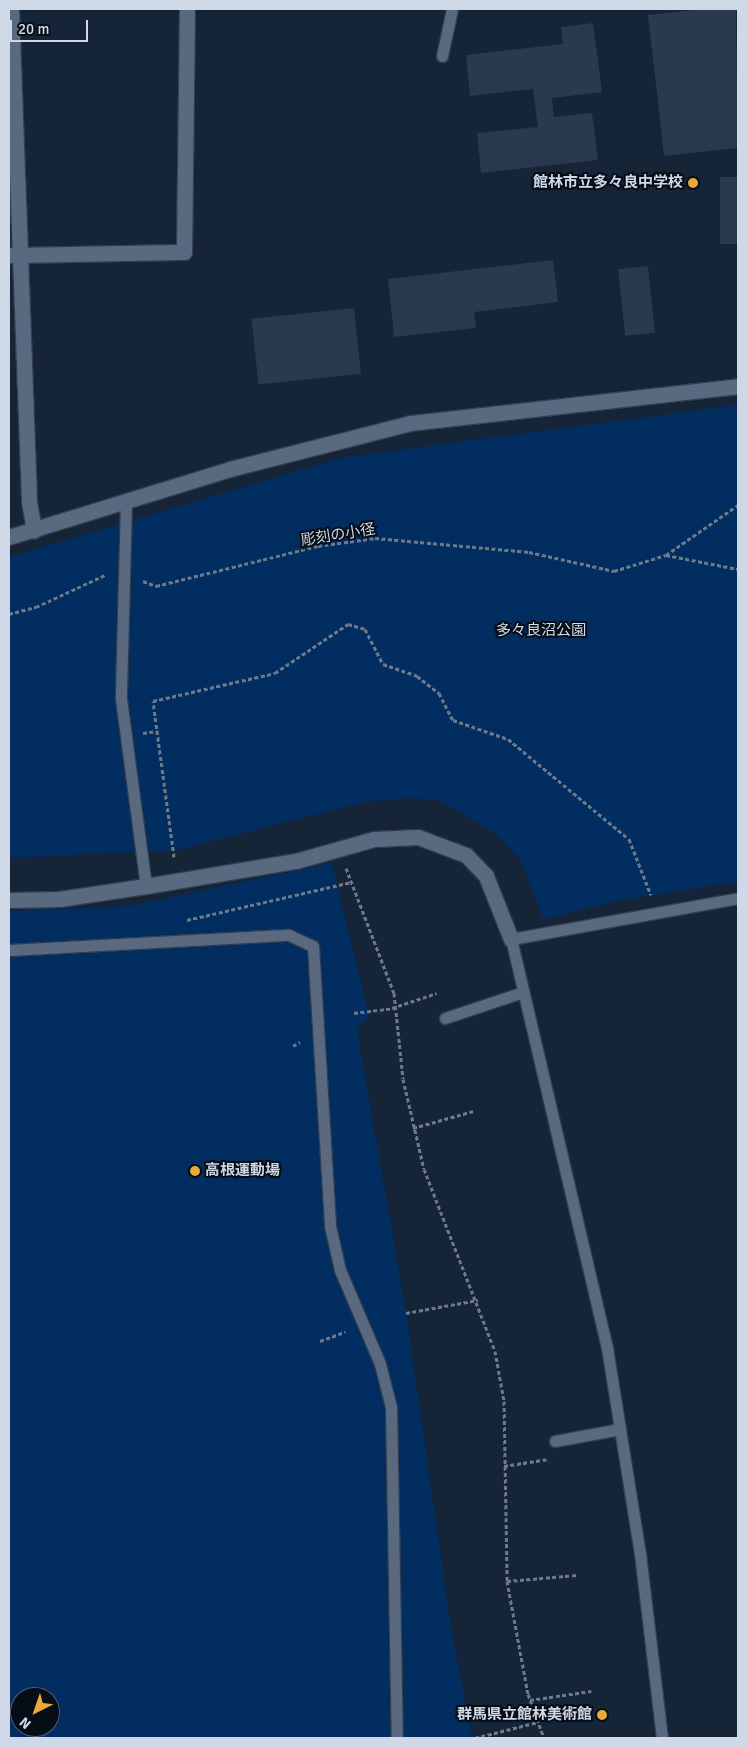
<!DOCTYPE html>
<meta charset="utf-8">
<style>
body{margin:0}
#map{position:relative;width:747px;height:1747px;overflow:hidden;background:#152437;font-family:Signika,"Noto Sans JP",sans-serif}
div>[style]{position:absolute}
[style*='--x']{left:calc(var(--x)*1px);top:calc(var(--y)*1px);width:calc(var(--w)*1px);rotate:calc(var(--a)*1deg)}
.green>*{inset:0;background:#022d61}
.building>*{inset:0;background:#2a394e;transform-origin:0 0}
.path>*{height:3px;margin-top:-1.5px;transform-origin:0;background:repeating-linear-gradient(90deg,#6e7a8a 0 4px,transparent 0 6.5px)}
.roads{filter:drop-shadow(1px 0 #333d4e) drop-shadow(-1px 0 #333d4e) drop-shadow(0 1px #333d4e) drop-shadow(0 -1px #333d4e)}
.lane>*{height:11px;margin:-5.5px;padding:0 5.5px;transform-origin:5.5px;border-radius:5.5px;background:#586980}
.street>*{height:15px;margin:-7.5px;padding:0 7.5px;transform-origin:7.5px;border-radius:7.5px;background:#586980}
.secondary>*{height:15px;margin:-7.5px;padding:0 7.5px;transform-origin:7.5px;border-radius:7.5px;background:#586980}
.dots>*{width:14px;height:14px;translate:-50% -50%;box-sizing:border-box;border:2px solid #070d16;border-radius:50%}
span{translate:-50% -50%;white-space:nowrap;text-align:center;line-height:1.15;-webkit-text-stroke:4px #070d16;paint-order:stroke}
.poi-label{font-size:15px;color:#cfd8e6;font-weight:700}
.right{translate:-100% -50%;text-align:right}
.left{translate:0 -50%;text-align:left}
.street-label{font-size:15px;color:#cfd8e6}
.park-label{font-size:15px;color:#d1deef}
.frame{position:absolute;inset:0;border:10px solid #cfd8e6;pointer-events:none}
.north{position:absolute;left:10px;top:1687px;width:50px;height:50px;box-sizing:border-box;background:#070d16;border:1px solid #575e69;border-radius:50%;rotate:221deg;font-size:14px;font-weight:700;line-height:20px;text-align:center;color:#cfd8e6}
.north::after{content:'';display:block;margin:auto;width:18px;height:22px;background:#eba939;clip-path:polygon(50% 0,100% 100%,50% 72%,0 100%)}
.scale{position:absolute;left:10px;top:20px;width:78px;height:22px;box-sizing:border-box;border:2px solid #cfd8e6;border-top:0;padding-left:6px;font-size:15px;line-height:18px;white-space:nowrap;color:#cfd8e6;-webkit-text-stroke:4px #070d16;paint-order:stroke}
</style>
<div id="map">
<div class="green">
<div style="clip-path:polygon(738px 405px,738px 882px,621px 900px,543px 919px,521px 860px,495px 833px,439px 800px,407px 798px,366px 802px,178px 850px,9px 858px,9px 557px,345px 457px)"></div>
<div style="clip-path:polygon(evenodd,332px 863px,369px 1017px,357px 1029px,406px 1313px,450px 1621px,472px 1738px,9px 1738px,9px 911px,129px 906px,332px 863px,20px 1697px,50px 1697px,50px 1727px,20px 1727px,20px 1697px)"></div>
</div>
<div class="building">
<div style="clip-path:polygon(703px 9px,736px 9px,738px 148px,664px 156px,648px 15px)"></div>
<div style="clip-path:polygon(593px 23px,602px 92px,552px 98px,554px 117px,592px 113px,598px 160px,481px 173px,477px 133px,538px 127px,533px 89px,470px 96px,466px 55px,563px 44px,561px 27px)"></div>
<div style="left:720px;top:177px;width:18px;height:67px"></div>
<div style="clip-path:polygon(553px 260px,558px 302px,474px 312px,476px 328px,394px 337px,388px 279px)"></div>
<div style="left:648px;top:266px;width:67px;height:30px;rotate:84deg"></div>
<div style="left:354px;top:308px;width:66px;height:103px;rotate:84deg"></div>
</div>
<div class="path">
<div style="--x:666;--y:555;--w:88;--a:-34.8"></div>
<div style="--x:143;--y:581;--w:14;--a:21"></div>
<div style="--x:156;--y:586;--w:167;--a:-13.9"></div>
<div style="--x:318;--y:546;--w:58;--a:-8"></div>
<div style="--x:375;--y:538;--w:155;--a:5.2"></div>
<div style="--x:529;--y:552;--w:87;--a:12.6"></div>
<div style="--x:614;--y:571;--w:54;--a:-17.1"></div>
<div style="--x:666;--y:555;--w:73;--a:11"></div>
<div style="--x:9;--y:614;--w:28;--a:-15"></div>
<div style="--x:36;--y:607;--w:76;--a:-24.9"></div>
<div style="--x:143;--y:733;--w:14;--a:-8"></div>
<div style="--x:174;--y:857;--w:157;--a:-97.7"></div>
<div style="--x:153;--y:701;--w:125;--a:-12.9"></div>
<div style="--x:275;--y:673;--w:88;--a:-33.9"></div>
<div style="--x:348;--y:624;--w:18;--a:16"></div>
<div style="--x:365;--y:629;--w:39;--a:63"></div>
<div style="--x:383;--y:664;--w:36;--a:19"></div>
<div style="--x:417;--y:676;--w:28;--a:38"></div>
<div style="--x:439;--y:693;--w:30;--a:63"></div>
<div style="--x:453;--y:720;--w:58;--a:19.1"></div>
<div style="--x:508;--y:739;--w:157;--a:39.6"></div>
<div style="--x:629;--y:839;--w:60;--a:68.6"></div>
<div style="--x:346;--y:868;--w:134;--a:69"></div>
<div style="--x:394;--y:993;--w:86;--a:84"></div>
<div style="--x:403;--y:1079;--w:92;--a:76.9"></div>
<div style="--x:424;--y:1169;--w:195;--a:68.7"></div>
<div style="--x:495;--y:1351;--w:51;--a:79.8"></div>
<div style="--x:504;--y:1401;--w:180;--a:89"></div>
<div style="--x:507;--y:1581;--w:115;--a:79.5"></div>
<div style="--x:528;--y:1694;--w:47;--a:70"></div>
<div style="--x:187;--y:920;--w:168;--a:-13"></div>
<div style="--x:354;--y:1013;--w:38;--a:-7"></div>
<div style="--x:392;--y:1008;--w:47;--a:-18.4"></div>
<div style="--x:293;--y:1046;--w:8;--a:-30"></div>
<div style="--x:413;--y:1128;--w:63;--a:-15.6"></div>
<div style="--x:406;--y:1313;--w:73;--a:-10.2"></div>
<div style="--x:320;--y:1341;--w:27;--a:-20"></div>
<div style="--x:504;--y:1466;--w:45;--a:-9"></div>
<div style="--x:507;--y:1581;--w:70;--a:-4.9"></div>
<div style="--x:530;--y:1700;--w:62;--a:-8.4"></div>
<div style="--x:475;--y:1738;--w:65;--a:-14.3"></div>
</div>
<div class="roads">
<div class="lane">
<div style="--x:442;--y:56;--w:48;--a:-78"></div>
<div style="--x:126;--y:502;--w:197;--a:91.5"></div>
<div style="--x:121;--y:699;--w:189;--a:82.4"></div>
<div style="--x:9;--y:950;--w:280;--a:-3.1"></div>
<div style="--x:289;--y:935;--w:26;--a:25"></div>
<div style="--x:313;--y:946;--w:281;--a:86.5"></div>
<div style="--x:330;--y:1226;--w:45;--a:77.2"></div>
<div style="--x:340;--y:1270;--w:102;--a:66.9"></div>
<div style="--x:380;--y:1364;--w:44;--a:75.7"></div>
<div style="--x:391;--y:1407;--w:331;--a:89"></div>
<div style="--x:445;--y:1018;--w:82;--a:-18.4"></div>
<div style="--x:555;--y:1441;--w:66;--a:-10.5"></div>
<div style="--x:662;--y:1738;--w:185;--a:-96.8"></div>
<div style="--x:640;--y:1554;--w:209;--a:-99.1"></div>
<div style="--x:607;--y:1348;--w:420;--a:-103.2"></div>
<div style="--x:511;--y:939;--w:231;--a:-10.2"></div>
</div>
<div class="street">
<div style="--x:11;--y:9;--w:493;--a:87.9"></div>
<div style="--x:29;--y:502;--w:29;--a:80"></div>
<div style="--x:9;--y:255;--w:175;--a:-1"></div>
<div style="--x:184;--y:252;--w:243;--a:-89.3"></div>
</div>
<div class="secondary">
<div style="--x:9;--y:537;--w:231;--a:-17.1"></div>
<div style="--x:230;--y:469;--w:186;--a:-14.3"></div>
<div style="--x:410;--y:423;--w:330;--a:-6.4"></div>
<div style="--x:9;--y:900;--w:50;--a:-1.1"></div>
<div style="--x:59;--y:899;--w:88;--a:-8.5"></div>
<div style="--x:146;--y:886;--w:152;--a:-9.5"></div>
<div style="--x:296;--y:861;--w:81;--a:-15.8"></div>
<div style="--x:374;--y:839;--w:44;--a:-2.6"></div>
<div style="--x:418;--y:837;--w:51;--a:20.6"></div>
<div style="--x:466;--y:855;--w:29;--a:46"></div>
<div style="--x:486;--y:876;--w:68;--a:68.4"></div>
</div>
</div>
<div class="dots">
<div style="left:693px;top:183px;background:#eba939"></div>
<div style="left:195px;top:1171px;background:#eba939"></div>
<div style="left:602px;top:1715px;background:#eba939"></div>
</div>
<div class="poi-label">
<span class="right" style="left:683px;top:183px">館林市立多々良中学校</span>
<span class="left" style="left:205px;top:1171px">高根運動場</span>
<span class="right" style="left:592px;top:1715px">群馬県立館林美術館</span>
</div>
<div class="street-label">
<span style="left:338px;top:535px;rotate:-9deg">彫刻の小径</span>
</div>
<div class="park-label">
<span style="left:541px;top:631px">多々良沼公園</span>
</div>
<div class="frame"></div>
<div class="north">N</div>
<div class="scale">20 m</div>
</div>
